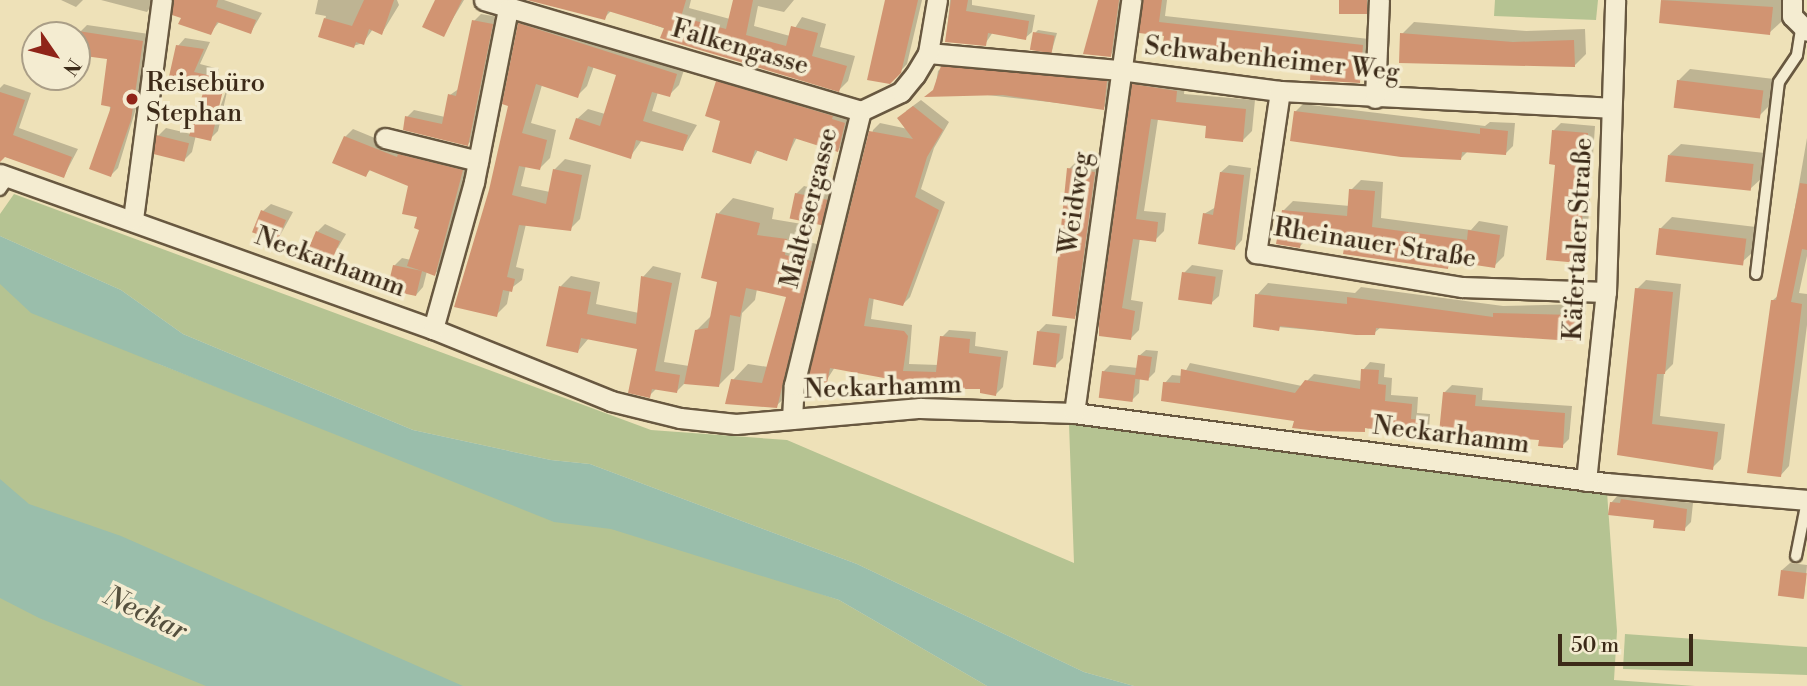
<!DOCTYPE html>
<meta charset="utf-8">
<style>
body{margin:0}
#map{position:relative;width:1807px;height:686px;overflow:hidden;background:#eee1b8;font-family:"Libre Bodoni",serif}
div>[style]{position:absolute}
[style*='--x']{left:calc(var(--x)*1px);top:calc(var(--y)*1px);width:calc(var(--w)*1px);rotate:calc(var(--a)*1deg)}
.green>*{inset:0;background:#b5c392}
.water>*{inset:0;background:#9abeab}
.shadow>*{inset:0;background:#0003}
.building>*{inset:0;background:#d19472;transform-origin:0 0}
.roads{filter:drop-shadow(2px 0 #685840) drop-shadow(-2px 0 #685840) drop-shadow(0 2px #685840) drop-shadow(0 -2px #685840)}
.lane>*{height:10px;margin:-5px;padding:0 5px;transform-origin:5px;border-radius:5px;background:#f4ecd1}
.street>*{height:19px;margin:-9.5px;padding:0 9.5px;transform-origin:9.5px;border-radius:9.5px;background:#f4ecd1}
.dots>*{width:19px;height:19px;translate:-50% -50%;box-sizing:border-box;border:4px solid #f4ecd1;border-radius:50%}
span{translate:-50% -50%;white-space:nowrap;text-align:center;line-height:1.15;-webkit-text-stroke:7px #f4ecd1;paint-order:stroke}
.street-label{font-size:26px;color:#3c2a18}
.poi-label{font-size:26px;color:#3c2a18}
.left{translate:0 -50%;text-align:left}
.water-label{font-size:28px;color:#544f3d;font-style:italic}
.north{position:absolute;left:21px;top:21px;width:70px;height:70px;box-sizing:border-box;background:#f4ecd1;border:2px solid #aa9e87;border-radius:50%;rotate:125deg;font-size:19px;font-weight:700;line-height:28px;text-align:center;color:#3c2a18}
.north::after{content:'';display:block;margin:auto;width:24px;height:32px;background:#8f2418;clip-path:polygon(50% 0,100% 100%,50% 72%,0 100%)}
.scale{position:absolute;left:1558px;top:634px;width:135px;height:32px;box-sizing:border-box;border:4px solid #3c2a18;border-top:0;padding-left:9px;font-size:21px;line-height:24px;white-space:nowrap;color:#3c2a18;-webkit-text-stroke:5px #f4ecd1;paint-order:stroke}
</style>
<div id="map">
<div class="green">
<div style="clip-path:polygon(1495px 0,1598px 0,1596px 20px,1494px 16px)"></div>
<div style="clip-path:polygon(14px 194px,651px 430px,787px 440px,1074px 563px,1069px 424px,1607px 492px,1617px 631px,1614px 680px,1695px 686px,1134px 686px,1084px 672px,857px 564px,590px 464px,551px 460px,413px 430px,183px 334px,121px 290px,0 236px,0 214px)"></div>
<div style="clip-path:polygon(0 274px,159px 364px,269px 407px,839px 600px,987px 686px,0 686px)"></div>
<div style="clip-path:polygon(1625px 634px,1807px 647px,1807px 675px,1623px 669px)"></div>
</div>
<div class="water">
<div style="clip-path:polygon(0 236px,121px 290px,183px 334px,413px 430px,551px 460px,590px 464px,857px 564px,1084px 672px,1134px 686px,987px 686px,839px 600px,611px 529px,554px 522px,31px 313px,0 284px)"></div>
<div style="clip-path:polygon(0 479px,29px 504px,121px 536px,463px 686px,206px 686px,39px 618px,0 598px)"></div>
</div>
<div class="shadow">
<div style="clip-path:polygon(61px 0,83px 0,76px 7px)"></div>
<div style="clip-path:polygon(101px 0,155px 0,147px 12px)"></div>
<div style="clip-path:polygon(175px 0,224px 0,262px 13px,251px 32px,220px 21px,210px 33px,184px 17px)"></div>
<div style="clip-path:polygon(318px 0,397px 0,399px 5px,382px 33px,373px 29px,363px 43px,353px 46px,320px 36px,326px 16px,315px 14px)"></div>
<div style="clip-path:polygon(437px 0,464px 0,443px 35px)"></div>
<div style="clip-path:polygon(535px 0,691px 0,689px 8px,730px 19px,734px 0,794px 0,784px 12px,758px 6px,754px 26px,790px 36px,802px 17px,826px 24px,820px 47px,855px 56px,848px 81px,839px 90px,612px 10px,604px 18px)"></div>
<div style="clip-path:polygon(887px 0,922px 0,907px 64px,890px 82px)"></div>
<div style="clip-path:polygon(950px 0,972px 0,972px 5px,1035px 15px,1032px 32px,1025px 38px,993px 32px,985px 44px,946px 41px)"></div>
<div style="clip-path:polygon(1099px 0,1124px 0,1117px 48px,1110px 55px)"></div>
<div style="clip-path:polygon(1144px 0,1167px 0,1165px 16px,1369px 39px,1366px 74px,1359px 81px,1313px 65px,1165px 35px)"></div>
<div style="clip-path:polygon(1340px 0,1373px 0,1373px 6px,1365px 14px)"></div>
<div style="clip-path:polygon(1663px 0,1783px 0,1781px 22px,1769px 33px,1661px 21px)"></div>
<div style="clip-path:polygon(481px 14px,499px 17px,475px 137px,468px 144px,407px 117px,414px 110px,445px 117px,450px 95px,460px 88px,474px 21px)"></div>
<div style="clip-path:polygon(530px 14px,686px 64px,679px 85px,669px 95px,658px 92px,652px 111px,697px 125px,683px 149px,642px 140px,630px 157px,577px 119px,588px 109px,605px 114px,618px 74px,594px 66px,587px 86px,577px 96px,542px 85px,531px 123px,556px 130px,550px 158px,540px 168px,526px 165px,521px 186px,550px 192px,554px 170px,565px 159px,591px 165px,580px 219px,570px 229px,526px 224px,516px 267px,524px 269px,522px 280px,510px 289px,507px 304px,496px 315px,491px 190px,510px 105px,520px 24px)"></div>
<div style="clip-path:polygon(1414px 22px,1526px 31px,1585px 29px,1586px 54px,1574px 66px,1402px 34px)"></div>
<div style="clip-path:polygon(87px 25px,149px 34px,141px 92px,118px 168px,111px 175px,109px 57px,77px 53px,80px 32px)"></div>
<div style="clip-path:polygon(1038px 30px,1057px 33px,1052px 50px,1035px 33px)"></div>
<div style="clip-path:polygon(185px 38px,210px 42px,200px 64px,219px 69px,216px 79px,223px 81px,211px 132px,229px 83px,218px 131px,210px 139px,196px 135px,192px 152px,184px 160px,158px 136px,166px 128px,191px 134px,207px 89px,170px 80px,178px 46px)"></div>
<div style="clip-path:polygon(949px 60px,1113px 75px,1110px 101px,1103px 108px,935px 89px,938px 71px)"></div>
<div style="clip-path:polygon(1690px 69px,1774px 79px,1771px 104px,1759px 116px,1678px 81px)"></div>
<div style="clip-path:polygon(1142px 76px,1185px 83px,1184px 94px,1255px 100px,1252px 131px,1243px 140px,1208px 125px,1158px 119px,1144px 211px,1166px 213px,1164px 231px,1155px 240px,1140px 238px,1131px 300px,1143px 302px,1139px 330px,1130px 339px,1101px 334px,1133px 85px)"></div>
<div style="clip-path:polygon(723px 77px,850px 118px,843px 145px,838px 150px,797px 137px,786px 159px,758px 150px,751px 162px,722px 120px,718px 82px)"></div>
<div style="clip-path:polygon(4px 84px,31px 93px,19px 128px,78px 149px,64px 176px,0 155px,0 88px)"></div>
<div style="clip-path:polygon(921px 100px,949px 122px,934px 148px,921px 189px,945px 202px,910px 297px,903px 304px,874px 297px,871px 319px,912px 325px,909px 364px,939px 365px,942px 337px,949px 330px,976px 332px,975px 346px,1008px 351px,1003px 387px,996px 394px,982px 388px,835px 367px,826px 381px,810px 377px,873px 130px,880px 123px,908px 129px,906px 111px)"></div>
<div style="clip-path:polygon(1303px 104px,1485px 126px,1490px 122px,1515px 123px,1513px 146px,1505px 154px,1468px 151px,1461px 158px,1295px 112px)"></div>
<div style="clip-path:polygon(1561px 123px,1595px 126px,1586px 254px,1578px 262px,1557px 163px,1554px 130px)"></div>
<div style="clip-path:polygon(353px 129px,404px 150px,470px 163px,442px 266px,435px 274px,427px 271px,423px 287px,416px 295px,394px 266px,402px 258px,411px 260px,421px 228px,410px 185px,371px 169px,366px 175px,345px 137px)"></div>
<div style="clip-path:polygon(1807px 138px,1807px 256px,1799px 293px,1807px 294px,1807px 325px,1789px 466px,1780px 476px,1773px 300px,1780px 294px)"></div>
<div style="clip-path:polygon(1681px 144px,1765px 153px,1762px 178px,1750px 189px,1669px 155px)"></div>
<div style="clip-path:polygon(1079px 159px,1104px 163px,1084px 307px,1074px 317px,1069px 169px)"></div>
<div style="clip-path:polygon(1229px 165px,1251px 168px,1242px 240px,1235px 248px,1204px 214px,1216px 207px,1221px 172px)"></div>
<div style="clip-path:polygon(1361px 180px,1383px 182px,1381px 218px,1471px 230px,1479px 221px,1508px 226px,1504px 256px,1494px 266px,1455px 260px,1448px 267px,1346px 246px,1305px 241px,1300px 246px,1283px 211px,1293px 201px,1350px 206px,1351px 190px)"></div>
<div style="clip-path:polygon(804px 186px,833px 193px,828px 216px,820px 224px,796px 194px)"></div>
<div style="clip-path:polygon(733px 198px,774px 208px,772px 219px,802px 224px,799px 240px,826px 246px,792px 391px,776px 406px,733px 380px,748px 364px,768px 367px,788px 296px,757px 289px,755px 300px,742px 313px,734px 370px,718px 386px,685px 383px,677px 391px,657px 388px,649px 396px,639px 348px,589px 338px,578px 351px,561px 286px,571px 276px,600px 282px,596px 304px,639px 313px,643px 277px,653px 266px,681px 273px,664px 362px,689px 366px,696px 331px,712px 315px,719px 280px,718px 214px)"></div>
<div style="clip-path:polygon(271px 204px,293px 212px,277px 241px,263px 211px)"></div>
<div style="clip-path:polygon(1672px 217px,1756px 227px,1753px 252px,1741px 263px,1660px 229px)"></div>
<div style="clip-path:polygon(325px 224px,346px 234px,330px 261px,317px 232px)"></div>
<div style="clip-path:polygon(1192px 265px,1223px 270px,1219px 296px,1211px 303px,1184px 273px)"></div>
<div style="clip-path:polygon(1646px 280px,1681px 284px,1673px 364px,1664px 373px,1660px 416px,1725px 424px,1721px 459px,1712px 468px,1619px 453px,1637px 289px)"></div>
<div style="clip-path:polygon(1268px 283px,1355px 293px,1361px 287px,1503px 306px,1586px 304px,1584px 328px,1573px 340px,1381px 327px,1374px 333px,1356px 334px,1255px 325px,1257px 295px)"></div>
<div style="clip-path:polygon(1046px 324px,1067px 326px,1063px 358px,1055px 366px,1039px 331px)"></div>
<div style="clip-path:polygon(1146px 350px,1158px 351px,1155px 372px,1149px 378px,1140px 377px,1139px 393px,1132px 400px,1103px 372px,1110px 365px,1138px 368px,1139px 356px)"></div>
<div style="clip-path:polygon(1370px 362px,1385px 364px,1384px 377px,1392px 378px,1391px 395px,1418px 397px,1417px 413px,1430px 414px,1429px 428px,1421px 435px,1296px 419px,1165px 383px,1172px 375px,1183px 376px,1190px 363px,1302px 386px,1314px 374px,1362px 381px,1363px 370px)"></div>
<div style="clip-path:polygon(1452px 385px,1483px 388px,1482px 400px,1572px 406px,1569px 439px,1562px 446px,1541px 439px,1444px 393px)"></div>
<div style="clip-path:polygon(1649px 494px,1648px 498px,1693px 503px,1691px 522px,1684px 529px,1611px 503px,1618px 495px)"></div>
<div style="clip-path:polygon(1790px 563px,1807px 565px,1804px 598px,1782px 570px)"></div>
</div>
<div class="building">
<div style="clip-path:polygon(174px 0,218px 0,216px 7px,256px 20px,251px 34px,217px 22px,211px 35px,178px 24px,181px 18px,172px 15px)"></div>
<div style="clip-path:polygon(364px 0,394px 0,382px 35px,369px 29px,364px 45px,356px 42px,354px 48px,318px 37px,324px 18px,352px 26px)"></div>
<div style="clip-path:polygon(435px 0,462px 0,444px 37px,422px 27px)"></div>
<div style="clip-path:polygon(527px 0,686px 0,681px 17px,726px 29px,733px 0,753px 0,746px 35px,786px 46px,791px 26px,818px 33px,812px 56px,847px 66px,839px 92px,660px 38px,664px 28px,608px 11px,605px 20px)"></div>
<div style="clip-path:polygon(885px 0,918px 0,901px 73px,890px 84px,867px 80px)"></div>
<div style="clip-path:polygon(951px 0,968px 0,966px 11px,1029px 21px,1026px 40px,988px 33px,986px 46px,945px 42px)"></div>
<div style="clip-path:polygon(1098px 0,1119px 0,1111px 57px,1083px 54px)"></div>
<div style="clip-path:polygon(1143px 0,1162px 0,1159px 22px,1363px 45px,1360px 83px,1310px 80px,1311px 66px,1161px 54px,1164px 36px,1139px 33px)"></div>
<div style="left:1339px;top:0;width:28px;height:14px"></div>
<div style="clip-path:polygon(1661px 0,1773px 7px,1770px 35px,1659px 23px)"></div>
<div style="clip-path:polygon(472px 20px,493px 24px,468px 146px,403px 130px,405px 116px,442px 124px,448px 94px,456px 96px)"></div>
<div style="clip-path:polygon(518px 23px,677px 74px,670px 97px,652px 92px,643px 121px,688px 135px,683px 151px,636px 140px,631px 159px,569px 139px,576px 118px,600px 126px,616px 75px,588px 66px,578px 98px,536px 84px,522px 133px,547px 140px,540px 170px,519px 166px,512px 195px,546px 204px,553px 169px,582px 175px,571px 231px,519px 225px,507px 277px,515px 279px,512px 292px,503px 290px,497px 317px,454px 307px,489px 190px,508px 106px,502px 104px)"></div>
<div style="clip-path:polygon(78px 31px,143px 41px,131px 120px,111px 177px,89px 169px,111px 107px,101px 105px,107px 59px,77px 55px)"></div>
<div style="left:1033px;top:32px;width:22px;height:18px;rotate:10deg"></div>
<div style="clip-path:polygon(1400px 33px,1513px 42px,1574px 40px,1575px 67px,1399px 63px)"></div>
<div style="clip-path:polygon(176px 45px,204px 49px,194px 72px,212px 76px,209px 87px,223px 90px,211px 141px,189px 136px,204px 90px,168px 81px)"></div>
<div style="clip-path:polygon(941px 66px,1107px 81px,1104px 110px,1003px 95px,924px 97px,933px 90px)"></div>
<div style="left:1677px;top:80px;width:87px;height:28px;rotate:7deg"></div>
<div style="clip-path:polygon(716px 81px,833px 116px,832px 119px,845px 123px,838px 152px,794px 138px,787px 161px,755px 150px,751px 164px,712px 152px,720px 121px,705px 116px)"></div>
<div style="clip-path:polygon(1132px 84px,1177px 91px,1176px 102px,1246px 109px,1243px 142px,1205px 138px,1206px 126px,1151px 119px,1136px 219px,1158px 222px,1156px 242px,1133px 239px,1122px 308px,1135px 311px,1131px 340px,1099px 336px,1099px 323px)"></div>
<div style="clip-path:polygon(0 92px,25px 100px,13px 135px,72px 157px,64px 178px,5px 157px,0 162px)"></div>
<div style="clip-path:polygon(913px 106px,943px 130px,927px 157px,915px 197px,939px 210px,903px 306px,869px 298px,864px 326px,904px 331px,908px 336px,903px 371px,936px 372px,940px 336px,970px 339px,969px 353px,1001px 357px,996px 396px,980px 393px,980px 389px,900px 389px,900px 381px,830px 368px,827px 383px,808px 379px,869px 131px,913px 139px,897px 118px)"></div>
<div style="clip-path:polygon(1294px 111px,1480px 134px,1480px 128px,1508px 131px,1506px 155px,1462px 152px,1461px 160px,1401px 157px,1290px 141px)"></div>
<div style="clip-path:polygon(1552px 130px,1588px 133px,1579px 263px,1546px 260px,1555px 165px,1549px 164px)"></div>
<div style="left:156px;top:135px;width:34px;height:19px;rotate:14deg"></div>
<div style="clip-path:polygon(344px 136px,397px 157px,398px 154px,463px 170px,435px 276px,422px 271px,416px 296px,387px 290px,393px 265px,422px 271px,407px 266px,419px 230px,414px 228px,417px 217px,402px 214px,408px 186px,369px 170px,366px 177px,332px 163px)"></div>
<div style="left:1668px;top:155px;width:86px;height:27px;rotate:6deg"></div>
<div style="clip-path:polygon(1067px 168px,1095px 172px,1075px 319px,1052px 316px)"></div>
<div style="clip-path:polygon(1220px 172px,1244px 175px,1235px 250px,1198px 244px,1203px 213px,1213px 215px)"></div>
<div style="clip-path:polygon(1800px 183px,1807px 184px,1807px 250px,1802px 249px,1791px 302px,1802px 304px,1781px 477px,1747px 473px,1771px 300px,1776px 300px)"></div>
<div style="clip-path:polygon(1349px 189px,1375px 191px,1372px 227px,1467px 240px,1468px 230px,1500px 235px,1495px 268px,1449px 261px,1448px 269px,1343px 254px,1344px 248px,1301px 242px,1300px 248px,1276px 244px,1282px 210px,1347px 216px)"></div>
<div style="left:795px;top:193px;width:33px;height:26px;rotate:12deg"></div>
<div style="left:261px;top:210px;width:27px;height:24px;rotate:22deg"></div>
<div style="clip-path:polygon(716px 213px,760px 223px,757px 235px,787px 239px,785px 255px,812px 261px,777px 408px,725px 404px,731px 379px,762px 383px,786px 297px,746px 288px,740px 317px,730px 315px,719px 387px,684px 384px,695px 330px,708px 328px,717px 282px,701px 278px)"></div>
<div style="left:1659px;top:228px;width:88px;height:27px;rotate:7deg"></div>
<div style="left:316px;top:231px;width:26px;height:23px;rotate:23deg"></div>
<div style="left:1182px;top:272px;width:34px;height:28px;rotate:8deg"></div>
<div style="clip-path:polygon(641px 276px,672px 283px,655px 371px,680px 375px,677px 393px,652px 389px,650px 398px,628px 393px,637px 349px,581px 338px,578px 353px,546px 346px,559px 286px,591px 292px,587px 314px,636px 324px)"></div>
<div style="clip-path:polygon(1635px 288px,1673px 292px,1665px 374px,1657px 374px,1652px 424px,1718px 432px,1713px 470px,1617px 455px)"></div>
<div style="clip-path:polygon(1255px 294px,1347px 304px,1347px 297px,1493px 317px,1493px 313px,1575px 315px,1573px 341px,1376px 328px,1375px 335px,1356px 335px,1280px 326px,1279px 331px,1253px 327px)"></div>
<div style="left:1037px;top:331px;width:23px;height:34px;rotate:7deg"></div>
<div style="left:1138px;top:355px;width:14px;height:24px;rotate:8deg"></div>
<div style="clip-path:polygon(1181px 369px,1295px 393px,1305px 380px,1360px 389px,1361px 369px,1379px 370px,1378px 384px,1386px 385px,1385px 401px,1412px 404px,1411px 419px,1424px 420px,1422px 437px,1365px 428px,1365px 432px,1318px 431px,1292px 428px,1294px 421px,1161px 401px,1163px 382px,1180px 383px)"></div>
<div style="left:1102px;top:371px;width:34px;height:27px;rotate:7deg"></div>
<div style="clip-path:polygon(1443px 392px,1476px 395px,1475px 406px,1565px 413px,1563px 448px,1538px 446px,1539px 440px,1439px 433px)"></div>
<div style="clip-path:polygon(1621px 499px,1687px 509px,1685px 531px,1653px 528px,1654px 520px,1608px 515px,1610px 502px,1620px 503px)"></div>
<div style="left:1781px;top:570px;width:26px;height:26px;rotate:7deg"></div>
</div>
<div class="roads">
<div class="lane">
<div style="--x:0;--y:190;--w:16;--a:-55"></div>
<div style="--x:1756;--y:274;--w:193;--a:-83.2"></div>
<div style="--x:1779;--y:82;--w:32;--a:-56"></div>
<div style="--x:1797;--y:55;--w:25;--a:-81"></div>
<div style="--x:1796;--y:556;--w:56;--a:-78.7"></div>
</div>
<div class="street">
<div style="--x:484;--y:0;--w:393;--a:16.4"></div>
<div style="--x:1792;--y:0;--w:16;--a:90"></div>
<div style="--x:1792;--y:16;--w:21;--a:45"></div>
<div style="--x:928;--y:53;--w:193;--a:5.1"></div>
<div style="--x:1120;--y:70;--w:161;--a:7.5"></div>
<div style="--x:1280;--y:91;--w:331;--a:2.9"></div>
<div style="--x:1280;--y:91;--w:164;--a:98.4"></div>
<div style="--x:1256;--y:253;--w:209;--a:9.4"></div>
<div style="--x:1462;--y:287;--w:144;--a:2"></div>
<div style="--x:1375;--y:98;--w:98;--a:-87.7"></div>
<div style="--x:385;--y:138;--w:96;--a:13.9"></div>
<div style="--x:0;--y:174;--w:460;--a:19.7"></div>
<div style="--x:433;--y:329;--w:192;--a:22"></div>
<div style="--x:611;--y:401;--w:71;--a:13.8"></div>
<div style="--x:680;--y:418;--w:56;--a:6.1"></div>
<div style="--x:736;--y:424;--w:185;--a:-5"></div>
<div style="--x:920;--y:408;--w:154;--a:1.9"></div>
<div style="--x:1074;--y:413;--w:537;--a:7.5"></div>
<div style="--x:1606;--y:483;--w:202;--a:4.8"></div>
<div style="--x:133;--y:219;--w:221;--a:-82.5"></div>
<div style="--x:433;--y:329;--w:153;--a:-74.4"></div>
<div style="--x:474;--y:182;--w:176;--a:-78.9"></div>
<div style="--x:1074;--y:413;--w:417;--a:-82.1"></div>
<div style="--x:792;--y:419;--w:34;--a:-87"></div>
<div style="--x:794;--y:385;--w:282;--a:-76.3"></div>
<div style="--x:861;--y:111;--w:44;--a:-25.4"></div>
<div style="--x:901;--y:92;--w:22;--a:-51"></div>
<div style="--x:915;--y:75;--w:26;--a:-59"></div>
<div style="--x:928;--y:53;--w:54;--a:-80.4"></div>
<div style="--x:1586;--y:481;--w:190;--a:-84"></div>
<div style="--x:1606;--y:292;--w:292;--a:-88.2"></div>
</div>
</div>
<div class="dots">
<div style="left:132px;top:99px;background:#8f2418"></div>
</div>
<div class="street-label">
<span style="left:740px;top:48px;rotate:16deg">Falkengasse</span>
<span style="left:1272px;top:60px;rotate:6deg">Schwabenheimer Weg</span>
<span style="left:1076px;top:203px;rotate:-82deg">Weidweg</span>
<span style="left:810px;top:208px;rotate:-76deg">Maltesergasse</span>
<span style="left:1579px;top:239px;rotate:-87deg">Käfertaler Straße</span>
<span style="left:1375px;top:244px;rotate:9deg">Rheinauer Straße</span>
<span style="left:330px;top:263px;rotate:20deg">Neckarhamm</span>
<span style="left:883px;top:388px;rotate:-2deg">Neckarhamm</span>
<span style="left:1451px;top:436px;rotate:7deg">Neckarhamm</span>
</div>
<div class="poi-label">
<span class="left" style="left:146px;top:99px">Reisebüro<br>Stephan</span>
</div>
<div class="water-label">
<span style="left:145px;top:614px;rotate:26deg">Neckar</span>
</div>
<div class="north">N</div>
<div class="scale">50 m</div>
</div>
